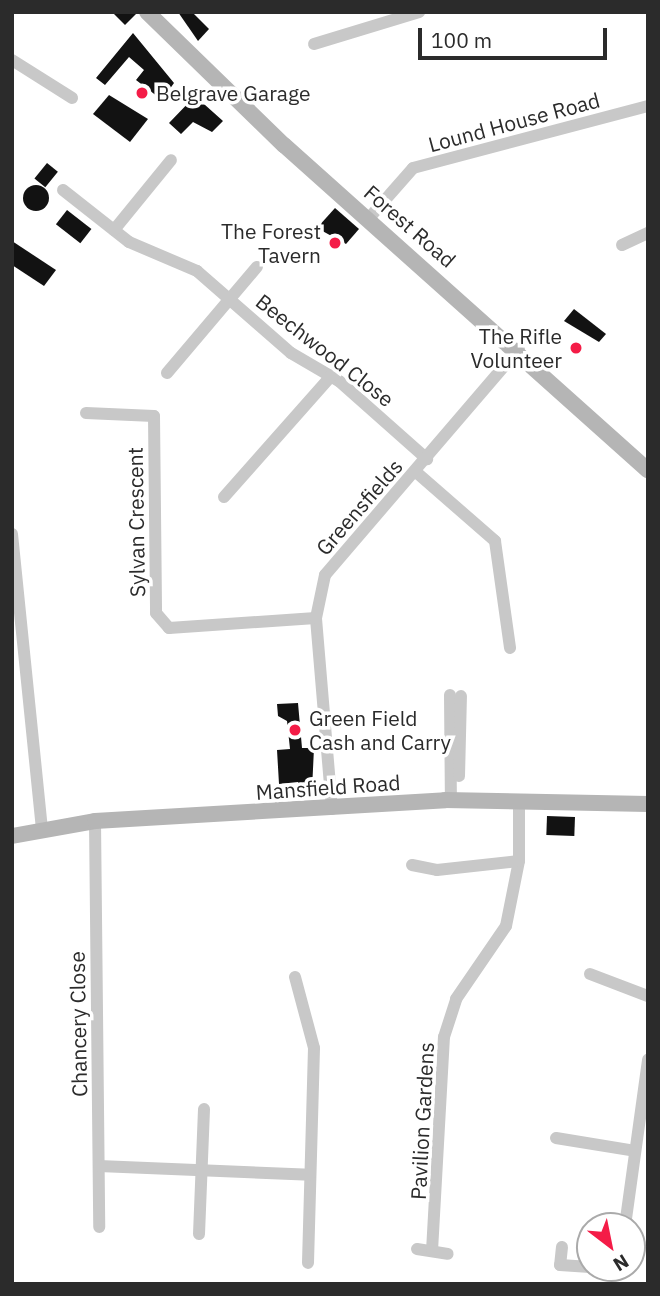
<!DOCTYPE html>
<style>
body{margin:0}
#map{position:relative;width:660px;height:1296px;overflow:hidden;background:#fff;font-family:"IBM Plex Sans",sans-serif}
div>[style]{position:absolute}
[style*='--x']{left:calc(var(--x)*1px);top:calc(var(--y)*1px);width:calc(var(--w)*1px);rotate:calc(var(--a)*1deg)}
.building>*{inset:0;background:#121212;transform-origin:0 0}
.round{border-radius:50%}
.street>*{height:12px;margin:-6px;padding:0 6px;transform-origin:6px;border-radius:6px;background:#c8c8c8}
.secondary>*{height:16px;margin:-8px;padding:0 8px;transform-origin:8px;border-radius:8px;background:#b5b5b5}
.dots>*{width:19px;height:19px;translate:-50% -50%;box-sizing:border-box;border:4px solid #fff;border-radius:50%}
span{translate:-50% -50%;white-space:nowrap;text-align:center;line-height:1.15;-webkit-text-stroke:7px #fff;paint-order:stroke}
.poi-label{font-size:21px;color:#2b2b2b}
.left{translate:0 -50%;text-align:left}
.right{translate:-100% -50%;text-align:right}
.street-label{font-size:21px;color:#2b2b2b}
.frame{position:absolute;inset:0;border:14px solid #2b2b2b;pointer-events:none}
.north{position:absolute;left:576px;top:1212px;width:70px;height:70px;box-sizing:border-box;background:#fff;border:2px solid #aaa;border-radius:50%;rotate:148deg;font-size:19px;font-weight:700;line-height:28px;text-align:center;color:#2b2b2b}
.north::after{content:'';display:block;margin:auto;width:24px;height:32px;background:#f41c47;clip-path:polygon(50% 0,100% 100%,50% 72%,0 100%)}
.scale{position:absolute;left:418px;top:28px;width:189px;height:32px;box-sizing:border-box;border:4px solid #2b2b2b;border-top:0;padding-left:9px;font-size:21px;line-height:24px;white-space:nowrap;color:#2b2b2b;-webkit-text-stroke:5px #fff;paint-order:stroke}
</style>
<div id="map">
<div class="building">
<div style="clip-path:polygon(112px 12px,137px 12px,137px 13px,125px 25px)"></div>
<div style="clip-path:polygon(178px 12px,192px 12px,209px 29px,198px 41px)"></div>
<div style="clip-path:polygon(133px 33px,174px 83px,162px 100px,136px 80px,144px 70px,129px 57px,105px 85px,96px 78px)"></div>
<div style="clip-path:polygon(109px 95px,148px 119px,130px 142px,93px 114px)"></div>
<div style="clip-path:polygon(195px 96px,223px 121px,212px 132px,193px 122px,181px 134px,169px 123px)"></div>
<div style="left:47px;top:163px;width:14px;height:20px;rotate:39deg"></div>
<div class="round" style="left:23px;top:185px;width:26px;height:26px"></div>
<div style="clip-path:polygon(335px 208px,359px 229px,346px 244px,317px 228px)"></div>
<div style="left:67px;top:210px;width:31px;height:18px;rotate:38deg"></div>
<div style="clip-path:polygon(12px 241px,56px 270px,44px 286px,12px 265px)"></div>
<div style="clip-path:polygon(574px 309px,606px 334px,599px 342px,564px 321px)"></div>
<div style="clip-path:polygon(298px 703px,302px 748px,314px 748px,312px 790px,299px 791px,298px 782px,279px 784px,277px 750px,290px 749px,287px 721px,278px 716px,277px 704px)"></div>
<div style="left:547px;top:816px;width:28px;height:19px;rotate:2deg"></div>
</div>
<div class="street">
<div style="--x:314;--y:44;--w:110;--a:-16.9"></div>
<div style="--x:12;--y:60;--w:71;--a:32.3"></div>
<div style="--x:63;--y:190;--w:84;--a:38.2"></div>
<div style="--x:129;--y:242;--w:74;--a:23.1"></div>
<div style="--x:197;--y:271;--w:125;--a:41.1"></div>
<div style="--x:291;--y:353;--w:56;--a:30.3"></div>
<div style="--x:339;--y:381;--w:118;--a:41.6"></div>
<div style="--x:370;--y:217;--w:65;--a:-48.7"></div>
<div style="--x:413;--y:168;--w:243;--a:-14.8"></div>
<div style="--x:114;--y:230;--w:90;--a:-50.8"></div>
<div style="--x:622;--y:245;--w:29;--a:-25"></div>
<div style="--x:167;--y:373;--w:139;--a:-49.7"></div>
<div style="--x:86;--y:413;--w:68;--a:2.5"></div>
<div style="--x:154;--y:416;--w:197;--a:89.4"></div>
<div style="--x:156;--y:613;--w:20;--a:49"></div>
<div style="--x:169;--y:628;--w:147;--a:-3.9"></div>
<div style="--x:416;--y:472;--w:105;--a:41.1"></div>
<div style="--x:495;--y:541;--w:108;--a:82"></div>
<div style="--x:224;--y:497;--w:162;--a:-48.5"></div>
<div style="--x:12;--y:534;--w:295;--a:84.2"></div>
<div style="--x:450;--y:695;--w:105;--a:89.5"></div>
<div style="--x:459;--y:776;--w:80;--a:-88.6"></div>
<div style="--x:332;--y:809;--w:192;--a:-94.8"></div>
<div style="--x:316;--y:618;--w:44;--a:-78.2"></div>
<div style="--x:325;--y:575;--w:298;--a:-49.4"></div>
<div style="--x:95;--y:821;--w:406;--a:89.4"></div>
<div style="--x:412;--y:865;--w:25;--a:11"></div>
<div style="--x:437;--y:870;--w:82;--a:-6.3"></div>
<div style="--x:590;--y:974;--w:62;--a:20.8"></div>
<div style="--x:295;--y:977;--w:73;--a:75"></div>
<div style="--x:314;--y:1048;--w:215;--a:91.6"></div>
<div style="--x:556;--y:1138;--w:80;--a:9.3"></div>
<div style="--x:99;--y:1166;--w:211;--a:2.4"></div>
<div style="--x:625;--y:1226;--w:168;--a:-82.1"></div>
<div style="--x:199;--y:1234;--w:125;--a:-87.7"></div>
<div style="--x:562;--y:1247;--w:18;--a:96"></div>
<div style="--x:560;--y:1265;--w:30;--a:4"></div>
<div style="--x:417;--y:1249;--w:31;--a:9"></div>
<div style="--x:432;--y:1251;--w:214;--a:-86.8"></div>
<div style="--x:444;--y:1037;--w:40;--a:-72"></div>
<div style="--x:456;--y:999;--w:88;--a:-55.6"></div>
<div style="--x:506;--y:926;--w:66;--a:-78.7"></div>
<div style="--x:519;--y:861;--w:59;--a:-90"></div>
<div style="--x:613;--y:1268;--w:6;--a:0"></div>
</div>
<div class="secondary">
<div style="--x:147;--y:12;--w:191;--a:44.2"></div>
<div style="--x:284;--y:145;--w:488;--a:41.8"></div>
<div style="--x:12;--y:836;--w:84;--a:-10.2"></div>
<div style="--x:95;--y:821;--w:351;--a:-3.4"></div>
<div style="--x:445;--y:800;--w:203;--a:1.1"></div>
</div>
<div class="dots">
<div style="left:142px;top:93px;background:#f41c47"></div>
<div style="left:335px;top:243px;background:#f41c47"></div>
<div style="left:576px;top:348px;background:#f41c47"></div>
<div style="left:295px;top:730px;background:#f41c47"></div>
</div>
<div class="poi-label">
<span class="left" style="left:156px;top:93px">Belgrave Garage</span>
<span class="right" style="left:321px;top:243px">The Forest<br>Tavern</span>
<span class="right" style="left:562px;top:348px">The Rifle<br>Volunteer</span>
<span class="left" style="left:309px;top:730px">Green Field<br>Cash and Carry</span>
</div>
<div class="street-label">
<span style="left:514px;top:122px;rotate:-15deg">Lound House Road</span>
<span style="left:410px;top:226px;rotate:41deg">Forest Road</span>
<span style="left:325px;top:350px;rotate:38deg">Beechwood Close</span>
<span style="left:359px;top:507px;rotate:-49deg">Greensfields</span>
<span style="left:136px;top:522px;rotate:-91deg">Sylvan Crescent</span>
<span style="left:328px;top:787px;rotate:-4deg">Mansfield Road</span>
<span style="left:78px;top:1024px;rotate:-91deg">Chancery Close</span>
<span style="left:422px;top:1121px;rotate:-87deg">Pavilion Gardens</span>
</div>
<div class="frame"></div>
<div class="north">N</div>
<div class="scale">100 m</div>
</div>
